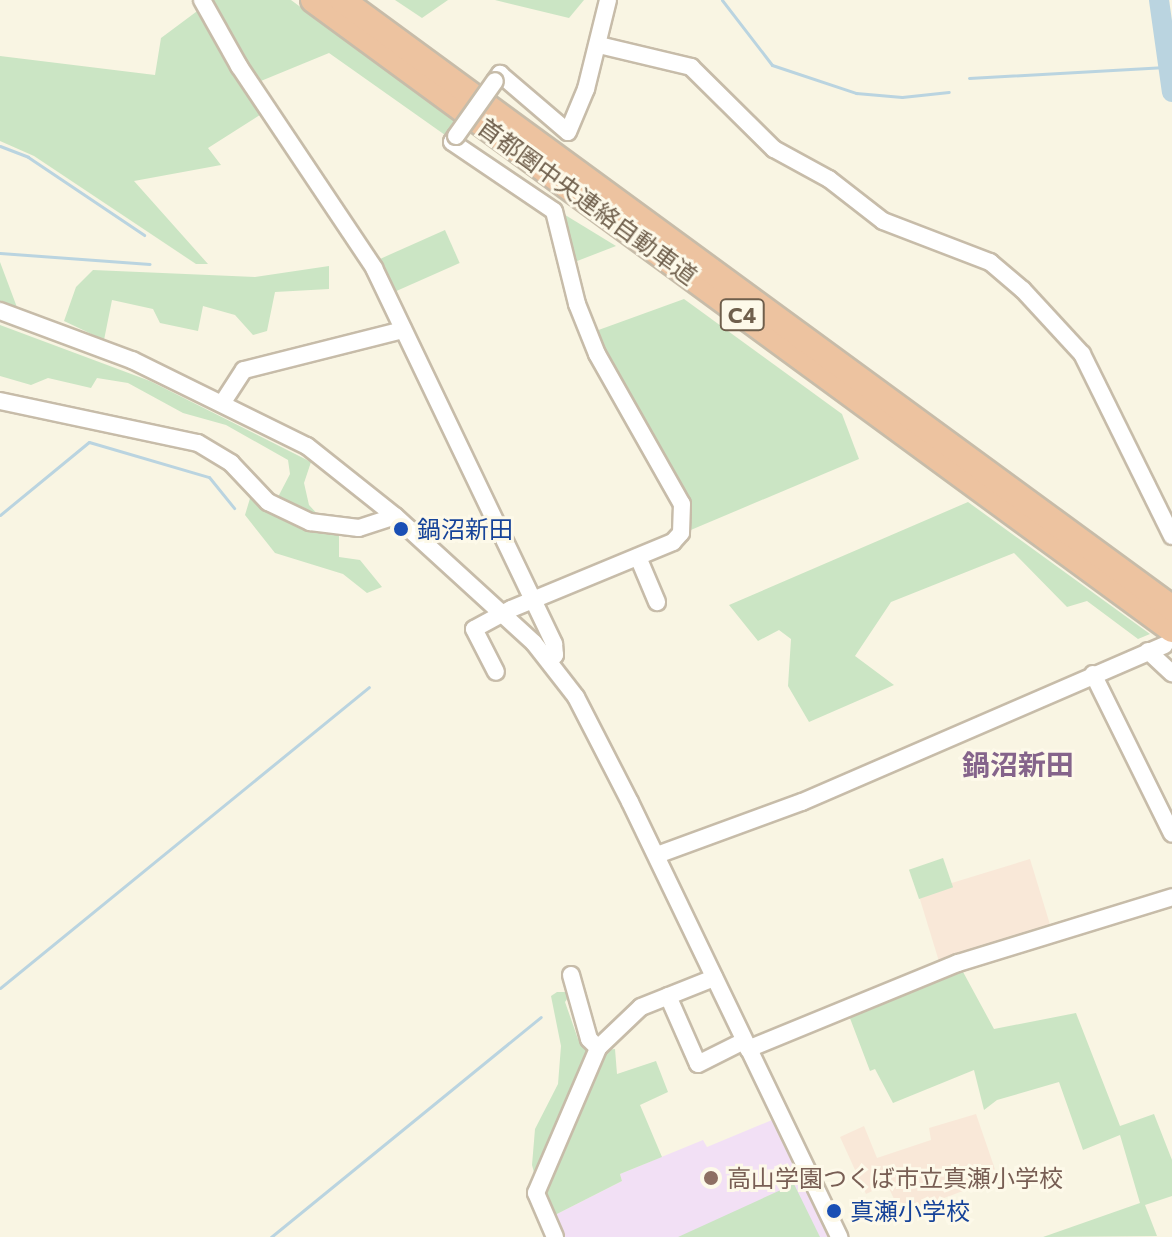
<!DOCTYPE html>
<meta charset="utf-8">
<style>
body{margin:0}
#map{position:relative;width:1172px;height:1237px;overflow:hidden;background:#f9f5e3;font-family:Commissioner,"Noto Sans JP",sans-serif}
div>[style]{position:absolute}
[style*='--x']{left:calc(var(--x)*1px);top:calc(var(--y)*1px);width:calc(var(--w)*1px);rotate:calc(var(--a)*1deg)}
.commercial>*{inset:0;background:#f9e8d8;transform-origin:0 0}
.education>*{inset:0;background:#f2e0f5}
.green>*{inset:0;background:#cbe5c4;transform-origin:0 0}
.stream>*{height:3px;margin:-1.5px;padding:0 1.5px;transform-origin:1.5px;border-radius:1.5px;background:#bad4e0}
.river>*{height:20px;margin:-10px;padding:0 10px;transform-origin:10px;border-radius:10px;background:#bad4e0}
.roads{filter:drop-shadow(2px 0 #c7bca9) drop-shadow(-2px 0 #c7bca9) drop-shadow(0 2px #c7bca9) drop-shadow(0 -2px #c7bca9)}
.minor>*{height:16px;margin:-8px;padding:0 8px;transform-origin:8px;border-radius:8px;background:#fff}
.highway>*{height:24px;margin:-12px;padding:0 12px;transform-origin:12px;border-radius:12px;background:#edc3a0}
.bridges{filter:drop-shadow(2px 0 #c7bca9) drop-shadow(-2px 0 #c7bca9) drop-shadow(0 2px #c7bca9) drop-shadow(0 -2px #c7bca9)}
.minor-bridge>*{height:16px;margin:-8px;padding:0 8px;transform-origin:8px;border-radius:8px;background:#fff}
.dots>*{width:22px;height:22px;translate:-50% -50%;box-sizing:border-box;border:4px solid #fdf9e9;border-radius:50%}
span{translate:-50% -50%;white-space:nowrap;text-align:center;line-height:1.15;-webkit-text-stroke:6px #fdf9e9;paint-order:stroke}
.shield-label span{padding:2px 6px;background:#fdf9e9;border:2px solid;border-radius:6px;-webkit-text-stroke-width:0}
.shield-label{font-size:22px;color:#6f5f4c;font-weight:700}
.street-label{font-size:24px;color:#6f5f4c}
.transit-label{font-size:24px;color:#164399}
.left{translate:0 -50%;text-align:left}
.education-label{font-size:24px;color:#785e54}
.quarter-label{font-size:28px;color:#85648b;font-weight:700}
</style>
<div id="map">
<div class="commercial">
<div style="left:1030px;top:859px;width:71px;height:117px;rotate:73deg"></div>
<div style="clip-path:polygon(976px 1114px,998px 1178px,901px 1214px,887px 1184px,866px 1194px,840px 1137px,864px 1126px,877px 1158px,931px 1140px,929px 1128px)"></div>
</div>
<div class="education">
<div style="clip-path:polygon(772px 1120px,828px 1237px,561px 1237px,551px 1217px,622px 1181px,620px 1174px,703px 1140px,707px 1147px)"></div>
</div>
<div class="green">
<div style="clip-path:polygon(208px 0,291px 0,454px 121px,445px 135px,329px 53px,256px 83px)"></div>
<div style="clip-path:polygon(395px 0,448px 0,422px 18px)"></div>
<div style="clip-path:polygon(495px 0,584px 0,569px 18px)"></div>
<div style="clip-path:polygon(200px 9px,263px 113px,208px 148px,221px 165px,134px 181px,208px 264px,196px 264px,34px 156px,0 141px,0 56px,155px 75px,161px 38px)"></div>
<div style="clip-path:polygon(557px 210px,616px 246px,572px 263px)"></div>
<div style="left:445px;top:230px;width:36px;height:76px;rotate:66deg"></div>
<div style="clip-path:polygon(0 262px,18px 310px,0 304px)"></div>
<div style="clip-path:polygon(329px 266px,329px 289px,275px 292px,267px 331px,253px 335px,235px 315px,203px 306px,198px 331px,160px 323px,153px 309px,112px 300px,104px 340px,64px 321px,76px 287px,93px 270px,255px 277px)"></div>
<div style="clip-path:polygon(684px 299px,842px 414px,859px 459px,686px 532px,593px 332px)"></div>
<div style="clip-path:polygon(0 325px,150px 381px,311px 462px,304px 483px,309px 505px,321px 518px,278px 497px,290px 474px,288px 460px,226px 425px,183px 413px,128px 383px,97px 378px,91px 388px,48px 378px,31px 385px,0 376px)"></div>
<div style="clip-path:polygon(251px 495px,311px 529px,339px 535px,339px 557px,360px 560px,382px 587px,367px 593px,343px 574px,275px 553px,245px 515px)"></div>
<div style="clip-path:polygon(968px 502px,1150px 634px,1138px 639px,1087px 601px,1067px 607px,1014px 553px,891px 602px,855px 656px,894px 685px,809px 722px,788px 686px,791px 639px,779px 630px,758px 641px,729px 605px)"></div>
<div style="left:943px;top:858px;width:31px;height:36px;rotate:71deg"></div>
<div style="clip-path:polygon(962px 970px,994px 1029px,1076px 1013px,1120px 1126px,1154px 1114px,1172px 1160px,1172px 1196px,1145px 1205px,1157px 1236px,1043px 1237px,1140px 1203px,1120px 1135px,1083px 1150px,1059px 1082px,997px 1100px,984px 1110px,974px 1070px,893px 1103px,875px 1069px,870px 1071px,848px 1013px)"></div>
<div style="clip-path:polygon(557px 992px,572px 992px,565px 1002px,578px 1039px,592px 1051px,536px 1180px,532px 1165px,535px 1129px,558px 1084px,561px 1046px,551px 996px)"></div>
<div style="clip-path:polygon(615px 1049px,617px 1074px,656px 1061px,668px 1092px,640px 1105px,662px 1157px,620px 1174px,622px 1181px,551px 1217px,545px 1192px,606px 1050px)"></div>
<div style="clip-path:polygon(794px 1184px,820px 1237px,678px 1237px)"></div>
</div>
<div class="stream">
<div style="--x:722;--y:0;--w:82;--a:52.4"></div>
<div style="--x:772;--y:65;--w:89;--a:18.4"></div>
<div style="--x:856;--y:93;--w:46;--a:5"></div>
<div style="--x:902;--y:97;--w:47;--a:-6.1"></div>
<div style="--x:969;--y:78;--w:197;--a:-3.2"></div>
<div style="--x:0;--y:146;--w:30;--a:21"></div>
<div style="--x:28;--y:157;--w:140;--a:33.9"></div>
<div style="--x:0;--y:253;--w:150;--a:4.2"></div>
<div style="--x:0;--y:515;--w:115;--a:-39.4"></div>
<div style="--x:89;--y:442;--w:125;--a:16.3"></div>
<div style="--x:209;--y:477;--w:40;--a:51"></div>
<div style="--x:0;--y:988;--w:476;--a:-39.2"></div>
<div style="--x:271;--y:1237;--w:348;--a:-39.2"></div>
</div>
<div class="river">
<div style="--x:1159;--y:0;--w:93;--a:82"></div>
</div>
<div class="roads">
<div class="minor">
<div style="--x:202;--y:0;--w:76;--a:60.7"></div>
<div style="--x:239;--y:66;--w:243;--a:56.2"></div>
<div style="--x:374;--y:268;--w:417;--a:64.4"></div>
<div style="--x:554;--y:644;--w:11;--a:85"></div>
<div style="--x:555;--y:655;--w:7;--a:135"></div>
<div style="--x:599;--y:45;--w:95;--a:13.4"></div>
<div style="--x:691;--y:67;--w:117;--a:44.7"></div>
<div style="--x:774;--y:149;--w:63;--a:28.6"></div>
<div style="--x:829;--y:179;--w:68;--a:37.9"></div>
<div style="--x:883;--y:221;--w:115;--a:21"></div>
<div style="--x:990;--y:262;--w:43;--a:40.3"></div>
<div style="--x:1023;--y:290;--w:87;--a:47.3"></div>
<div style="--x:1082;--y:354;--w:203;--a:63.7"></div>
<div style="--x:495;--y:81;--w:9;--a:-54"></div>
<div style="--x:500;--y:74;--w:89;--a:40.5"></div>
<div style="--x:568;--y:132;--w:47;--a:-67.3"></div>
<div style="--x:586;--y:89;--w:92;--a:-76.1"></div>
<div style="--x:456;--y:136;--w:7;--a:124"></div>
<div style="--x:452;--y:142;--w:123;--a:34.1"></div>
<div style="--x:554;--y:211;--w:96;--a:76.1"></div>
<div style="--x:577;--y:304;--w:54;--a:68.2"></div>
<div style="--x:597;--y:354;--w:172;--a:60.5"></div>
<div style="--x:682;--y:504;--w:29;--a:92"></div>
<div style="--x:681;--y:533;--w:12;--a:132"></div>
<div style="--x:673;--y:542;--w:175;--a:157.5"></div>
<div style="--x:511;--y:609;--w:42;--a:151.6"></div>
<div style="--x:474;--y:629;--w:48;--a:62.9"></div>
<div style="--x:0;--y:311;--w:141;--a:20.4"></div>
<div style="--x:132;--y:360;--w:195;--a:26.2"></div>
<div style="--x:307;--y:446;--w:112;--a:38.5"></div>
<div style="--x:395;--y:516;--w:188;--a:42.4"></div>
<div style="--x:534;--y:643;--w:68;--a:52.1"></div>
<div style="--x:576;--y:697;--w:118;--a:62.8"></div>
<div style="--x:630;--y:802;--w:483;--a:64.3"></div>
<div style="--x:0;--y:401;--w:202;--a:12"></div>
<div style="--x:198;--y:443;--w:39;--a:31"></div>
<div style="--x:231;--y:463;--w:54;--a:46.5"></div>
<div style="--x:268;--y:502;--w:47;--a:25.5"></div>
<div style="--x:310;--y:522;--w:49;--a:7"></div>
<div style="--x:359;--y:528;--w:38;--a:-18"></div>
<div style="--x:223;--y:402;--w:38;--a:-57"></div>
<div style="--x:244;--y:370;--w:164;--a:-14.1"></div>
<div style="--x:638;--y:557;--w:49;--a:67.1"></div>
<div style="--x:1148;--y:651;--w:33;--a:43"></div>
<div style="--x:1093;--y:674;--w:178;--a:63.7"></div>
<div style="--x:657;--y:855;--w:154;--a:-20.1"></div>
<div style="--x:802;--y:802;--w:395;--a:-23.4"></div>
<div style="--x:571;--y:975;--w:66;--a:74.3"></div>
<div style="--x:589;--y:1039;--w:13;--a:45"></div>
<div style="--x:668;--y:996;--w:74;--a:66.2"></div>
<div style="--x:698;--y:1064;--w:51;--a:-26.6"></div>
<div style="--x:748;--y:1049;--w:227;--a:-22.3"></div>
<div style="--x:958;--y:963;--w:224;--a:-17.1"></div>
<div style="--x:555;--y:1237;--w:48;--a:-113.4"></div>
<div style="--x:536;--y:1193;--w:158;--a:-66.8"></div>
<div style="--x:598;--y:1048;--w:59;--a:-43.6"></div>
<div style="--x:641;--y:1007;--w:79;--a:-21.7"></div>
</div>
<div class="highway">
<div style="--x:313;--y:0;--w:1065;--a:36.26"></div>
<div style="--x:342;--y:0;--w:1029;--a:36.22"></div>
</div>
</div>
<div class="bridges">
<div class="minor-bridge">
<div style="--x:456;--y:136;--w:67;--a:-54.7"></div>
</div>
</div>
<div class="dots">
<div style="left:401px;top:529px;background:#1a4fb4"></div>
<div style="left:711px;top:1178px;background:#8d6e63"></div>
<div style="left:834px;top:1211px;background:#1a4fb4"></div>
</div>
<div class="shield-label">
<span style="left:742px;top:315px">C4</span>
</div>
<div class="street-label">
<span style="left:588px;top:201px;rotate:36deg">首都圏中央連絡自動車道</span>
</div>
<div class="transit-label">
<span class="left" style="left:417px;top:529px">鍋沼新田</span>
<span class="left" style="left:850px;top:1211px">真瀬小学校</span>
</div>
<div class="education-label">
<span class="left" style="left:727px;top:1178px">高山学園つくば市立真瀬小学校</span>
</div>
<div class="quarter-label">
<span style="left:1018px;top:764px">鍋沼新田</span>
</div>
</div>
